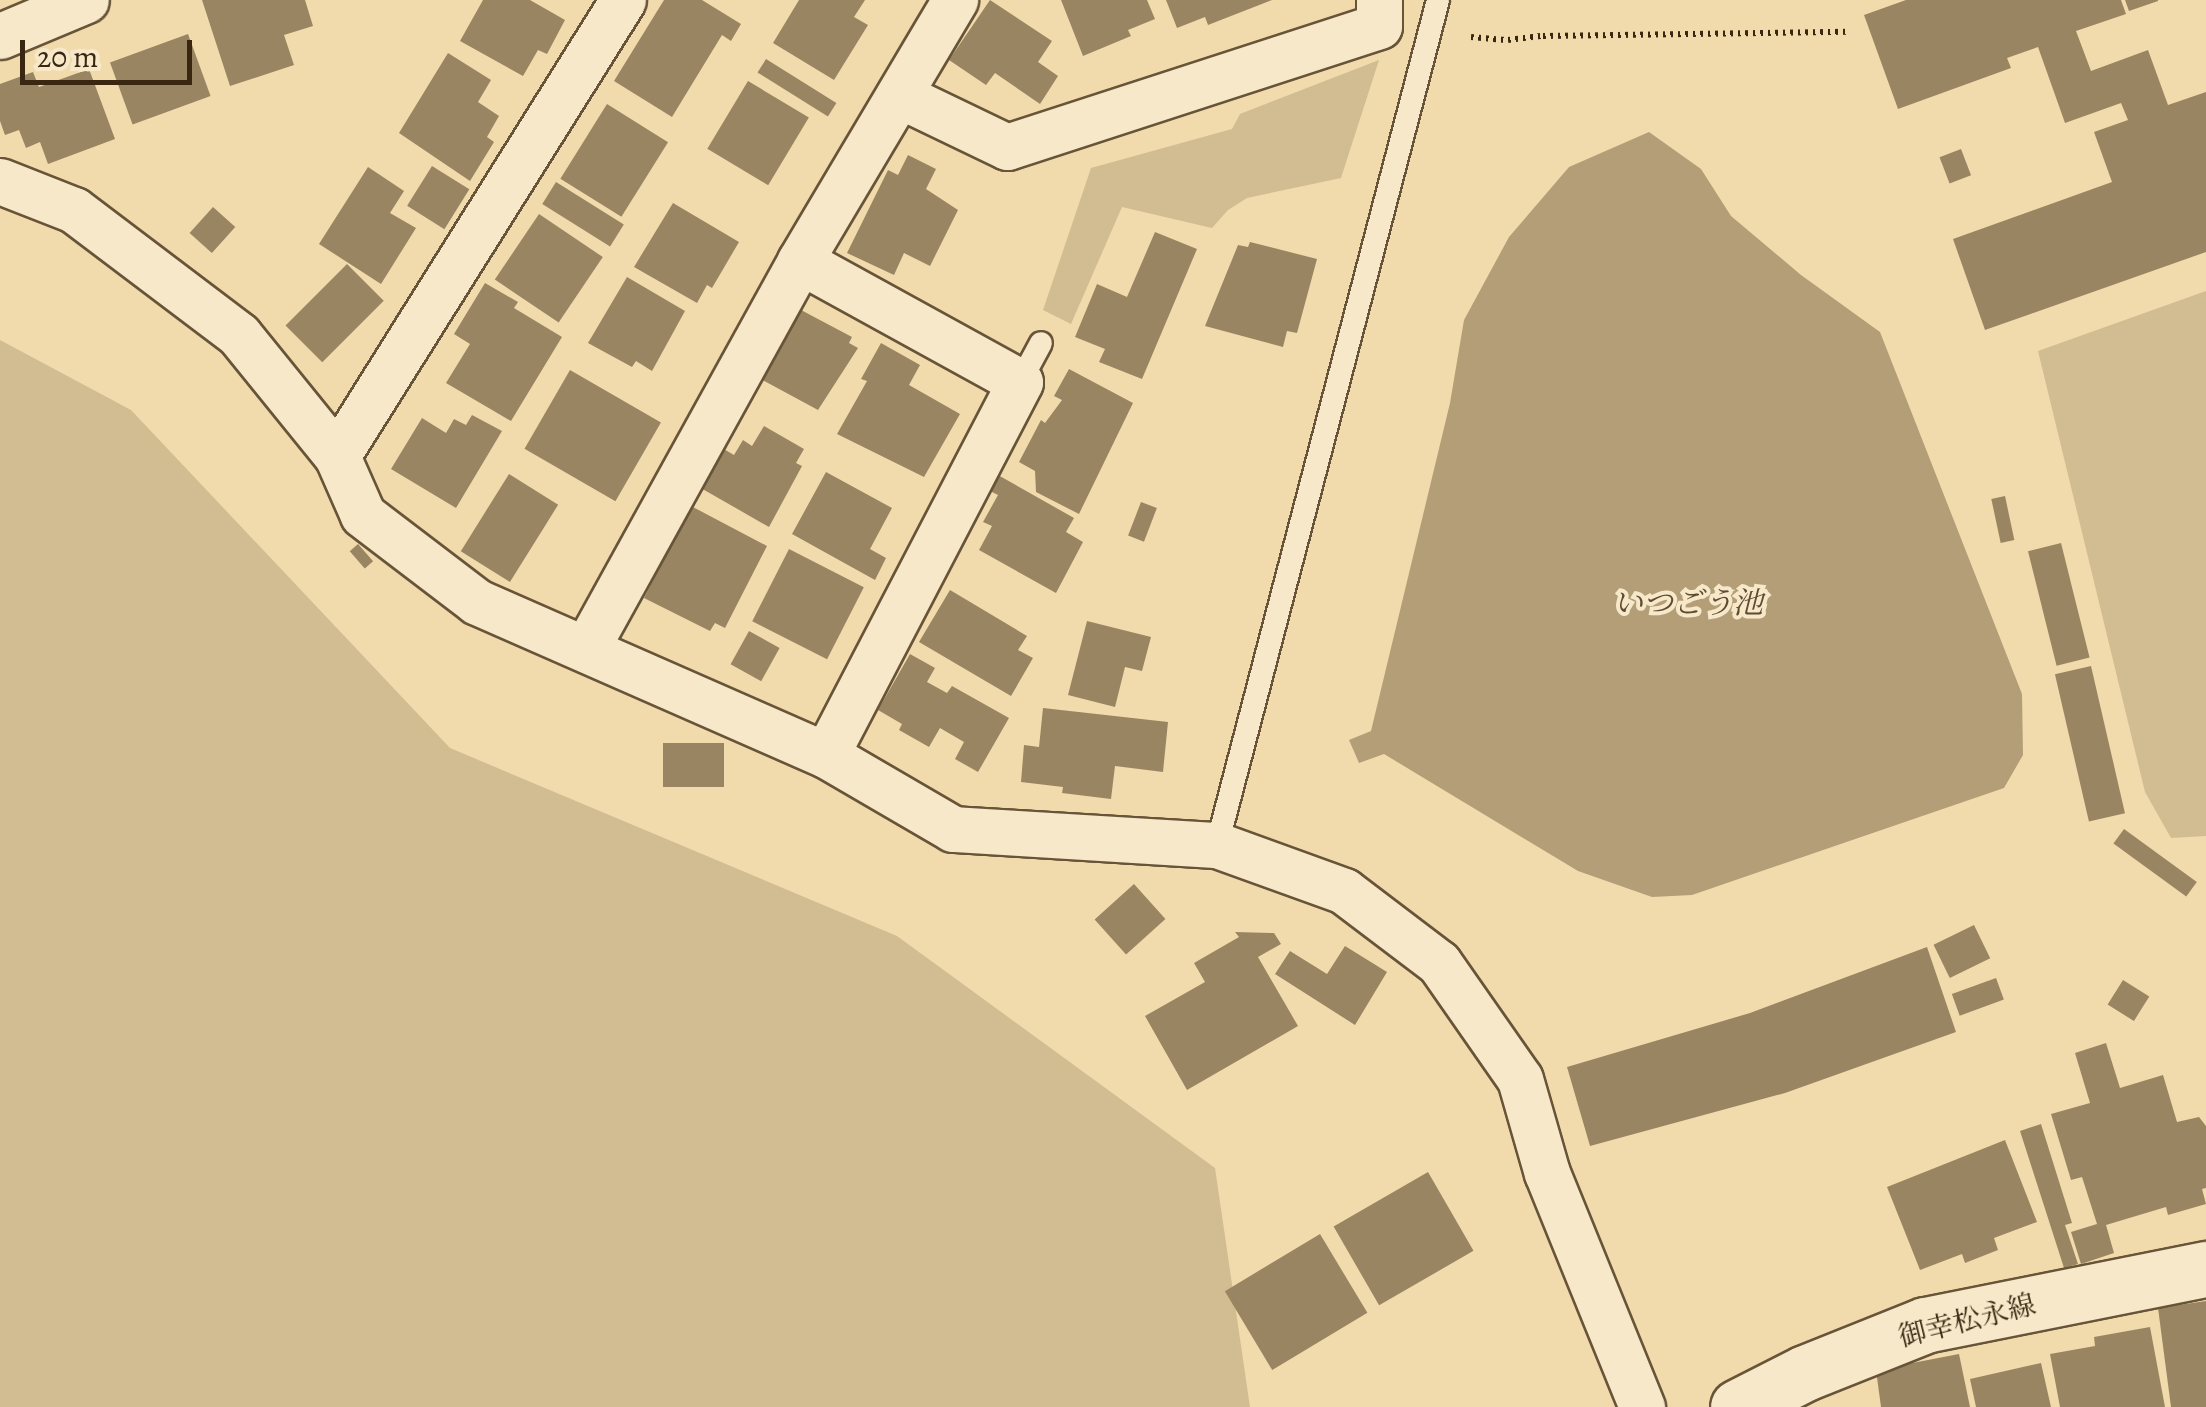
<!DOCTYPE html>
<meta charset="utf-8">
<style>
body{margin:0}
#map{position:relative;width:2206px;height:1407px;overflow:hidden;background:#f1dbac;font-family:Alegreya,"Noto Serif JP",serif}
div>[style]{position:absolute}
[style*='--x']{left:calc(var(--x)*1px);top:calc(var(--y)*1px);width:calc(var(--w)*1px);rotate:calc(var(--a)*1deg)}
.green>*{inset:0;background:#d2bc92}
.water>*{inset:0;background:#b39e77}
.building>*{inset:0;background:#998562;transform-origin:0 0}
.path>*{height:6px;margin-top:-3px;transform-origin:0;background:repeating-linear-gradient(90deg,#3a2711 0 2.5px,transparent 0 7.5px)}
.roads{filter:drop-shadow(2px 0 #685438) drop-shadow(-2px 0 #685438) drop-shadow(0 2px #685438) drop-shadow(0 -2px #685438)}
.service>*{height:22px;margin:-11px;padding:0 11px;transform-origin:11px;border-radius:11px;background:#f6e8c9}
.minor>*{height:45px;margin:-22.5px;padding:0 22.5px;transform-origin:22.5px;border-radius:22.5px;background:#f6e8c9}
.secondary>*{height:55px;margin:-27.5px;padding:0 27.5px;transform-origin:27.5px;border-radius:27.5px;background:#f6e8c9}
span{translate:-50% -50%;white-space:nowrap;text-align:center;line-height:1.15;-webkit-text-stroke:8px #f6e8c9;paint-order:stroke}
.street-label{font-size:28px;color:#3a2711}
.water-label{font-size:30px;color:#5e4b30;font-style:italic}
.scale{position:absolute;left:20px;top:40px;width:172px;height:45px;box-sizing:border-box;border:5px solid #3a2711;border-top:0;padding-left:12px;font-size:30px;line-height:35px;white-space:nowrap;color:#3a2711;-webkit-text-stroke:8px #f6e8c9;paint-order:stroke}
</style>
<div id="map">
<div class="green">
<div style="clip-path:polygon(1379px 60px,1341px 178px,1247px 198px,1228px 210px,1212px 228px,1122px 207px,1071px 324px,1043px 310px,1091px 168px,1232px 129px,1240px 114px)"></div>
<div style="clip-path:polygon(2206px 291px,2206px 836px,2171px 838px,2145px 792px,2038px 351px)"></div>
<div style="clip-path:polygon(0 340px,131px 410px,450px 748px,897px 936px,1215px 1168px,1250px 1407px,0 1407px)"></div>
</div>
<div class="water">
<div style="clip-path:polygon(1649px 132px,1701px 169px,1731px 216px,1801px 275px,1880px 332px,2022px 694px,2023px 755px,2004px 788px,1692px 895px,1652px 897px,1578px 871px,1384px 754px,1359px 763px,1349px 740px,1371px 731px,1450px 403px,1464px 320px,1509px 237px,1569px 167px)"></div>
</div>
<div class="building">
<div style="clip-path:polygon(202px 0,305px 0,313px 26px,284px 35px,294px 65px,230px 86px)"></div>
<div style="clip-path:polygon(483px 0,530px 0,565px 20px,547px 54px,538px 50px,523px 76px,460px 41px)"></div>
<div style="clip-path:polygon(664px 0,702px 0,741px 24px,731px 41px,722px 35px,672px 117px,614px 81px)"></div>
<div style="clip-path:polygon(799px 0,865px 0,854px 17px,868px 25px,834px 80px,773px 43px)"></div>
<div style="clip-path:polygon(990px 0,1052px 41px,1038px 62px,1058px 76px,1040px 104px,995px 73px,986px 85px,949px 60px)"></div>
<div style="clip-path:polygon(1061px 0,1147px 0,1155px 19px,1128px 30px,1131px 36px,1083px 56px)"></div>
<div style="clip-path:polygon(1166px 0,1272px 0,1208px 25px,1205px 17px,1177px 28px)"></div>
<div style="clip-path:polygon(1906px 0,2121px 0,2126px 14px,2076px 31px,2091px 71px,2148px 50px,2168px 105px,2206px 92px,2206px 252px,1985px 330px,1953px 239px,2112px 182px,2094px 132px,2128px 120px,2121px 103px,2065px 123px,2038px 47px,2007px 58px,2011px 68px,1898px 109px,1864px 15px)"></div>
<div style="clip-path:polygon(2125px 0,2158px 0,2158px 1px,2129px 11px)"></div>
<div style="left:188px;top:34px;width:66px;height:83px;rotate:70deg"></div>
<div style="clip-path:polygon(448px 53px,491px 80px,478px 102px,499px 116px,487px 137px,494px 142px,470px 181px,399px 133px)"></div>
<div style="left:766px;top:59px;width:83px;height:16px;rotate:32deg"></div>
<div style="clip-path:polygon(89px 69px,115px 139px,48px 164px,40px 142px,26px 148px,19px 130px,5px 135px,0 121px,0 84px,33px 72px,39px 87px)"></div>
<div style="left:748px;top:81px;width:71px;height:79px;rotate:31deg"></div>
<div style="left:607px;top:104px;width:72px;height:88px;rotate:32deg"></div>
<div style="left:1961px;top:149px;width:28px;height:23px;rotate:69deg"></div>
<div style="clip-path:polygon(908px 155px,936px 169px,926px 189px,958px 210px,930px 266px,904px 253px,894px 275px,847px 253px,888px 170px,898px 175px)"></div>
<div style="left:432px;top:166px;width:44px;height:47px;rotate:32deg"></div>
<div style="clip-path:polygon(368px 167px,404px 191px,390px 213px,416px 228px,381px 284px,319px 244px)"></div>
<div style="left:556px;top:182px;width:80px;height:26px;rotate:32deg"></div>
<div style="clip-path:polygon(673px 203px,739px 242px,712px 288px,707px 285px,697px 303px,634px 267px)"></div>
<div style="left:213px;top:207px;width:30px;height:35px;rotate:42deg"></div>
<div style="left:539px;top:214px;width:77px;height:79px;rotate:34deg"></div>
<div style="clip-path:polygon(1155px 232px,1197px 249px,1142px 379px,1099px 362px,1105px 349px,1075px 337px,1097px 284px,1127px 297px)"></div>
<div style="clip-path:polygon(1250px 242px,1317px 259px,1297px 333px,1287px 331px,1283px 347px,1205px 326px,1238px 245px,1248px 247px)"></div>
<div style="left:347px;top:264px;width:52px;height:87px;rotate:45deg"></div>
<div style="clip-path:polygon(627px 277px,685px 311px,652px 371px,636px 361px,632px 367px,588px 343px)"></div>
<div style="clip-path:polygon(485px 283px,518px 302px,514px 308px,562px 337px,511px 421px,446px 383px,470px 344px,454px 334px)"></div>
<div style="clip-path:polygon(801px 310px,852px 337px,849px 343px,858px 348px,818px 410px,759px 378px,791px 320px,795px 322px)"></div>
<div style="clip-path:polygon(881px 343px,920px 365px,909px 385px,960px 414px,924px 477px,837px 434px,867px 381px,861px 379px)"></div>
<div style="clip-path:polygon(1069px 369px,1133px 403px,1079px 514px,1036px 492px,1035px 471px,1019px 462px,1041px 420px,1045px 423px,1062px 400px,1054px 396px)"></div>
<div style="left:570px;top:370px;width:105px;height:91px;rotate:30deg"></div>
<div style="clip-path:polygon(472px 415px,502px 431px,456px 508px,391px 469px,422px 418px,446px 433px,454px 419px,466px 425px)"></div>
<div style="clip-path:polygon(764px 426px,804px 449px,796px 463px,802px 466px,769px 527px,699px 487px,722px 448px,734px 455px,743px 440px,752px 446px)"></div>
<div style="clip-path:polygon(826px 472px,892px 508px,870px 549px,886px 558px,875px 580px,792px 534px)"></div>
<div style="left:509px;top:474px;width:58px;height:91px;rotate:32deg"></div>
<div style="clip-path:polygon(998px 475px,1074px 518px,1066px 532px,1083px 542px,1056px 593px,979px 550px,992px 526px,983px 522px,998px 495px,990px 491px)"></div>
<div style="left:2005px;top:496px;width:45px;height:14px;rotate:78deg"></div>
<div style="left:1141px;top:502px;width:17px;height:36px;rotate:21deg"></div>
<div style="clip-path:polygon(691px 506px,767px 546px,725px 628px,715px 623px,710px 631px,644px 598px)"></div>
<div style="left:2061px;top:543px;width:118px;height:34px;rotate:76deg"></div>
<div style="left:358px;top:544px;width:23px;height:11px;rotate:49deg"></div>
<div style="left:789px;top:549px;width:84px;height:81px;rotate:27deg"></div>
<div style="clip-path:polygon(950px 590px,1027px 636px,1018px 650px,1033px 658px,1011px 696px,919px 642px)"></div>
<div style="clip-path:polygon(1087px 621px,1151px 637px,1142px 671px,1125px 667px,1115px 707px,1068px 695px)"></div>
<div style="left:749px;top:631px;width:35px;height:38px;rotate:29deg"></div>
<div style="clip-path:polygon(910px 654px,935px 668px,927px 682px,947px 693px,952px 686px,1009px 718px,978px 772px,955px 759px,964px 742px,940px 728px,929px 747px,899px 730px,902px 724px,878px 710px)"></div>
<div style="left:2091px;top:666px;width:151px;height:37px;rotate:77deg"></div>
<div style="clip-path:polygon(1043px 708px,1168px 722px,1163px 772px,1115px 766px,1111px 799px,1062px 793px,1063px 787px,1021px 782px,1024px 745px,1039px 747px)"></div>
<div style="left:724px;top:743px;width:44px;height:61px;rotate:90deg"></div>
<div style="left:2124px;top:829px;width:90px;height:18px;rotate:36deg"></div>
<div style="left:1134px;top:884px;width:47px;height:53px;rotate:48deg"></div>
<div style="left:1974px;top:925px;width:37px;height:45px;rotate:64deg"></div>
<div style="clip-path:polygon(1235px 932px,1274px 933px,1281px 944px,1258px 957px,1298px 1026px,1187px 1090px,1145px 1016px,1205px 982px,1194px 963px,1239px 937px)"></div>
<div style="clip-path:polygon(1345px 946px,1387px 972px,1355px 1025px,1275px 974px,1290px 951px,1327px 974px)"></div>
<div style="clip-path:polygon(1927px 947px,1956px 1032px,1785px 1093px,1590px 1146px,1567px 1067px,1750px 1013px)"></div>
<div style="left:1996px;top:978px;width:23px;height:47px;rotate:70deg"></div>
<div style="left:2123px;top:980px;width:31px;height:29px;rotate:32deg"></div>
<div style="clip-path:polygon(2106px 1043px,2120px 1088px,2163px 1075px,2177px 1122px,2199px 1117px,2206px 1126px,2206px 1188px,2202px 1189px,2206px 1204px,2168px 1215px,2166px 1207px,2106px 1225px,2114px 1253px,2081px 1264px,2071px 1232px,2097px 1224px,2082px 1177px,2071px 1180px,2051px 1114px,2090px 1103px,2075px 1053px)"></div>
<div style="clip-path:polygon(2041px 1124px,2072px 1223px,2065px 1225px,2078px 1264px,2064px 1268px,2020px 1131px)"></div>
<div style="clip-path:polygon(2005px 1140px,2037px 1222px,1994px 1238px,1998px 1250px,1965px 1263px,1962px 1254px,1920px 1270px,1887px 1187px)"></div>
<div style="left:1428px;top:1172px;width:91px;height:109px;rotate:60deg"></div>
<div style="left:1320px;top:1234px;width:92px;height:111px;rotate:59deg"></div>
<div style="clip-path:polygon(2206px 1301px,2206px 1407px,2171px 1407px,2158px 1308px)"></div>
<div style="clip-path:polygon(2150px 1327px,2165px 1407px,2060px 1407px,2050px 1354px,2095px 1346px,2094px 1337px)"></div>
<div style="clip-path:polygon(1959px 1354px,1970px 1407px,1881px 1407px,1876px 1370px)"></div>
<div style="clip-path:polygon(2041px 1363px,2051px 1407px,1976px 1407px,1970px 1379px)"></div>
</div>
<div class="path">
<div style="--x:1471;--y:37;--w:37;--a:5"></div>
<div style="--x:1508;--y:40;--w:35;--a:-7"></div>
<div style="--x:1543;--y:36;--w:304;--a:-0.8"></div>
</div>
<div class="roads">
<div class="service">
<div style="--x:1020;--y:382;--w:44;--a:-61.7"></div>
<div style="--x:1217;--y:845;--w:873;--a:-75.34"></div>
</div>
<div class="minor">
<div style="--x:0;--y:36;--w:93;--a:-22.7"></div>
<div style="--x:899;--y:95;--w:120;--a:25.7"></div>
<div style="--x:1007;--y:147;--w:391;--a:-18"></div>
<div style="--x:1379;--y:26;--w:26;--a:-90"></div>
<div style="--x:0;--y:181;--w:79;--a:21.4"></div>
<div style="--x:74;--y:210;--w:207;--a:37.1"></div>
<div style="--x:239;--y:335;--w:156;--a:51"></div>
<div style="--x:337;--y:456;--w:64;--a:66.2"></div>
<div style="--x:363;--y:515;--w:143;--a:37.3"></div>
<div style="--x:477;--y:602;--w:381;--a:23.7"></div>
<div style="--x:826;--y:755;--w:147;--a:30.2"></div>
<div style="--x:953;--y:829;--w:264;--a:3.5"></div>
<div style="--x:1217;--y:845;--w:135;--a:19.9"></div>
<div style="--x:1344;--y:891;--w:119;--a:37.2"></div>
<div style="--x:1439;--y:963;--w:141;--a:55.1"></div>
<div style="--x:1520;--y:1079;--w:98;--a:74"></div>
<div style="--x:1547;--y:1173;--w:253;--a:67.9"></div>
<div style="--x:800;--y:261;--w:251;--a:28.8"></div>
<div style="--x:1020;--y:382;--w:420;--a:117.5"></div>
<div style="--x:337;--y:456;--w:538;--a:-57.9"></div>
<div style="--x:586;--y:649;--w:443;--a:-61.1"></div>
<div style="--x:800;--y:261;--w:304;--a:-59.3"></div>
</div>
<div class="secondary">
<div style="--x:1738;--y:1407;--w:75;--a:-26.9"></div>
<div style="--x:1805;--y:1373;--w:129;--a:-21.8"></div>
<div style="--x:1925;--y:1325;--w:287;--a:-11.3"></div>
</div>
</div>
<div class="street-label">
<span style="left:1967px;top:1321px;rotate:-14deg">御幸松永線</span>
</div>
<div class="water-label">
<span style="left:1688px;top:603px">いつごう池</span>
</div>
<div class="scale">20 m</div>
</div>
